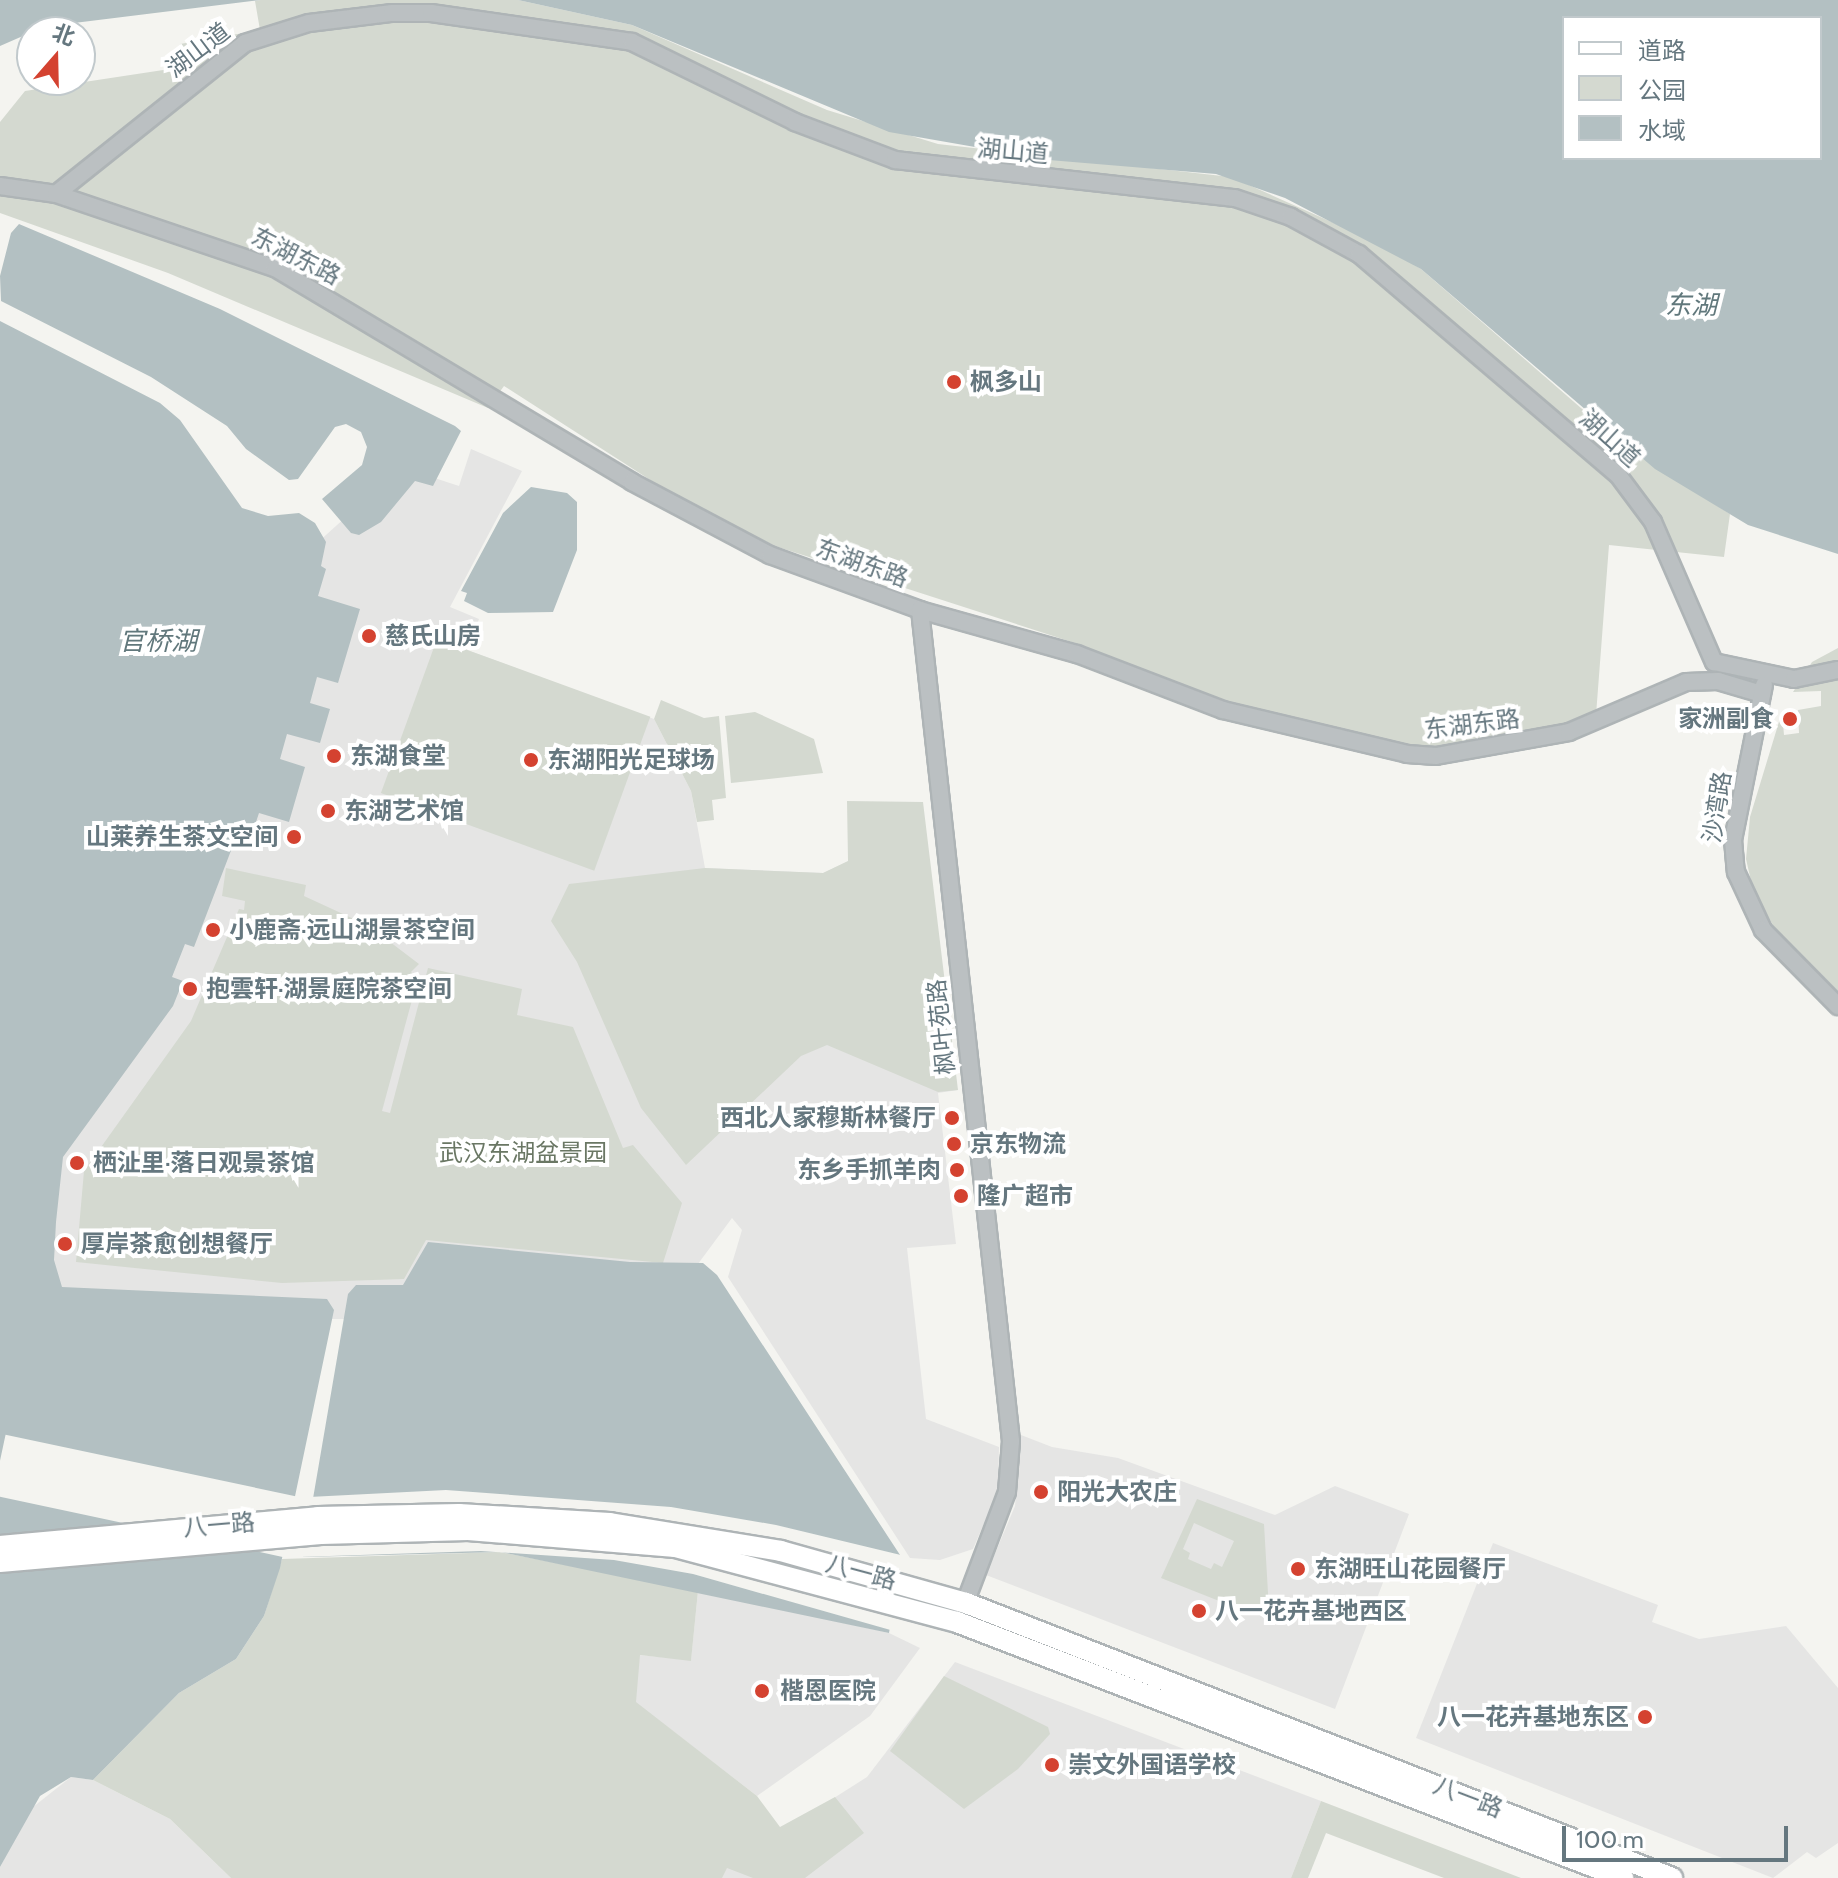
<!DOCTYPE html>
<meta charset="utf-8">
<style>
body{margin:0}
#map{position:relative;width:1838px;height:1878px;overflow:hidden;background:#f4f4f0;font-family:Cabin,"Noto Sans SC",sans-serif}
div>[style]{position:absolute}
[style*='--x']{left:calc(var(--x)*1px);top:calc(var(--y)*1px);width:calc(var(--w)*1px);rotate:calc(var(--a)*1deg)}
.built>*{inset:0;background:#e5e5e4}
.green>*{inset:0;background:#d4d9d0;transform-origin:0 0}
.water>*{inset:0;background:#b3c0c2}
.pier>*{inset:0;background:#f4f4f0;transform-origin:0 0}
.roads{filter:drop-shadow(2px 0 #aeb4b6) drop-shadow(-2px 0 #aeb4b6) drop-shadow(0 2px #aeb4b6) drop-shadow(0 -2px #aeb4b6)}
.minor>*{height:16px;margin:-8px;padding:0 8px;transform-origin:8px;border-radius:8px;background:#bbc0c2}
.major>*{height:20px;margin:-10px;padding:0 10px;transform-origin:10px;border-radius:10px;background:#fff}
.dots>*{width:22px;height:22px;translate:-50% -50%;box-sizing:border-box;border:4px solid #fff;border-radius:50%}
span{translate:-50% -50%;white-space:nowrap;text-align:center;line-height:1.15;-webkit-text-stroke:8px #fff;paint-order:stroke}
.street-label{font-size:24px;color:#65777f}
.poi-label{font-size:24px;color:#65777f;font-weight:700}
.left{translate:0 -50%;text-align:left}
.right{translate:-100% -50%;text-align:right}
.park-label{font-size:24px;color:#6a7764}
.water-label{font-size:26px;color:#61787c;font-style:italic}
.legend{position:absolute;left:1562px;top:16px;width:260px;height:144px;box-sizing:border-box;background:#fff;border:2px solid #c1c9cc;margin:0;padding:10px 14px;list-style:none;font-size:24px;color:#65777f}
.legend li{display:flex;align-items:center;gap:16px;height:40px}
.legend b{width:40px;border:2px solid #c1c9cc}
.north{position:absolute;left:16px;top:16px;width:80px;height:80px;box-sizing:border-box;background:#fff;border:2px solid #c1c9cc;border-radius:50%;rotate:20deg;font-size:22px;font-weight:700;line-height:32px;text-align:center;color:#65777f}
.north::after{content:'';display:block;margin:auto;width:28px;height:36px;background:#d44230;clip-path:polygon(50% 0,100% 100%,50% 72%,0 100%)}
.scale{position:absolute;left:1562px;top:1826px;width:226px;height:36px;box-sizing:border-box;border:4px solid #65777f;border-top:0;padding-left:10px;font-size:24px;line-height:28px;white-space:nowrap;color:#65777f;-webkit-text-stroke:6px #fff;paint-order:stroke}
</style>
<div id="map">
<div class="built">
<div style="clip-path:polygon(471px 449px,522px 471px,450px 607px,479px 619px,467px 650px,654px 719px,691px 791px,705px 868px,823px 873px,849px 861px,958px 1090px,938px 1093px,956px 1244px,907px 1248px,926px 1419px,999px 1447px,998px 1491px,973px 1549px,940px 1560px,910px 1558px,728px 1277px,742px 1230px,732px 1218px,658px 1318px,70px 1320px,4px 1174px,294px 564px,401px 467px,459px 486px)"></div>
<div style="clip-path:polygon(1021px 1435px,1052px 1447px,1118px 1458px,1275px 1515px,1335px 1486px,1409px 1514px,1335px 1709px,986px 1575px,1015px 1506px)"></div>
<div style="clip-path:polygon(1493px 1543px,1658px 1605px,1652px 1622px,1699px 1639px,1786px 1626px,1838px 1688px,1838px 1843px,1816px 1858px,1807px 1852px,1773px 1878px,1416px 1738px)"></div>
<div style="clip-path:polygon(698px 1591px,889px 1633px,920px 1648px,870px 1716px,757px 1796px,635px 1702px,639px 1655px,691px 1660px)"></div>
<div style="clip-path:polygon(955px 1662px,1321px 1801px,1291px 1878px,708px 1878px,867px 1777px)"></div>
<div style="clip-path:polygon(71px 1777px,93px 1780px,170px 1819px,231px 1878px,0 1878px,0 1867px,28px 1811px)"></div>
</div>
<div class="green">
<div style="clip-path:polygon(261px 0,518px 0,632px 25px,827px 110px,938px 144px,1231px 177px,1381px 244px,1421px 269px,1627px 448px,1730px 514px,1724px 557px,1609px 545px,1596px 715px,1542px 732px,1430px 748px,1410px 745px,1220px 699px,1081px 645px,778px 547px,697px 510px,504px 386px,488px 408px,168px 273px,0 213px,0 122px,25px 91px,183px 67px,180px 44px,260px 30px,255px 1px)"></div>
<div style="left:437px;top:639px;width:227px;height:164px;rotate:20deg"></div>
<div style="clip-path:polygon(1838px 648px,1838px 991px,1776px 930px,1754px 894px,1746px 859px,1750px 817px,1782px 712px,1784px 735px,1799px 733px,1798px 710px,1821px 706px,1821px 691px,1793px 692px,1812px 662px)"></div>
<div style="clip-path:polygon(661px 700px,704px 718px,719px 716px,726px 798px,712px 800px,714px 820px,697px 822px,691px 791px,654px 719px)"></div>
<div style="clip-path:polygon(755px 712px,814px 739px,823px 773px,731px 783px,725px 716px)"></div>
<div style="clip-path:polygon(847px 801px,923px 802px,958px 1090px,938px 1092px,827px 1045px,801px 1056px,686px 1165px,641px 1108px,577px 962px,551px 921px,569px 884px,705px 868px,823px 873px,848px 861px)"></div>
<div style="clip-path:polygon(226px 868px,306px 885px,304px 896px,369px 926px,419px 964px,411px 972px,417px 978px,405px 991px,412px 1000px,382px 1111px,390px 1113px,428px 968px,522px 989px,517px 1015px,573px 1027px,623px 1148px,633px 1145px,682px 1203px,663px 1263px,426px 1240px,404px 1279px,282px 1283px,76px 1262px,84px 1171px,191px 1021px,239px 909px,244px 910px,245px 901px,222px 896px)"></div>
<div style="clip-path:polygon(evenodd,1197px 1499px,1264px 1524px,1269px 1610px,1242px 1610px,1161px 1578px,1197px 1499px,1194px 1523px,1234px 1541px,1222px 1567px,1214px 1563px,1211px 1569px,1188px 1559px,1190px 1553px,1183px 1549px,1194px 1523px)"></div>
<div style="clip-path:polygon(500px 1552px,698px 1591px,691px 1661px,640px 1655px,636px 1702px,757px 1796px,780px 1827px,835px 1797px,864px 1833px,805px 1878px,753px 1878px,727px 1868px,722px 1878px,231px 1878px,170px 1819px,93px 1780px,179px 1693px,236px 1659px,264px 1616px,282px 1559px)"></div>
<div style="clip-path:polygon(944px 1676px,1048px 1727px,1050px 1734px,1018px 1769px,964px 1809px,890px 1751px)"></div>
<div style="clip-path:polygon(1321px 1801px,1521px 1878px,1444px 1878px,1326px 1833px,1308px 1878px,1291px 1878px)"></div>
</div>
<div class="water">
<div style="clip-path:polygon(0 0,261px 0,74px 23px,32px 32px,0 46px)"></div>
<div style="clip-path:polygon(evenodd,518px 0,1838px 0,1838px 554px,1748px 525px,1655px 469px,1421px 269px,1285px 198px,1216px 174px,1049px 160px,889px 132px,632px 25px,518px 0,1564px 18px,1820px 18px,1820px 158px,1564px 158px,1564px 18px)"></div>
<div style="clip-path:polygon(19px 224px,220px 309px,455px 426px,461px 431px,433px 486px,415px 481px,381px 522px,359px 535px,351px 533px,322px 499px,362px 465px,367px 447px,361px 432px,346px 424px,335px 427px,298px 479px,289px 480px,246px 449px,227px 426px,151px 377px,1px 301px,0 276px,11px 233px)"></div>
<div style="clip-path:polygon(0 321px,160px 403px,180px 420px,242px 508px,268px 516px,299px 513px,315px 523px,326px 542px,321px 566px,326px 569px,318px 596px,360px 609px,338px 683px,317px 677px,310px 703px,330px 709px,320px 743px,287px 734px,280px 759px,305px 767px,289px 822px,259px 813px,255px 825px,232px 848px,194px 947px,185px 944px,172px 977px,183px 981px,173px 1006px,63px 1157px,56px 1222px,54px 1260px,62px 1287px,327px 1299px,334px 1310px,280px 1568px,264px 1616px,236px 1659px,179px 1693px,93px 1780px,71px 1777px,40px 1796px,0 1867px)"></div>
<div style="clip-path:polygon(531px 487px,567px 493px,577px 502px,577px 550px,553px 612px,488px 613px,464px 601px,467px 593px,461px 591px,503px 513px)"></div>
<div style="clip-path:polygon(428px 1242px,630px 1262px,703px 1263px,717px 1275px,902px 1558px,889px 1633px,501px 1552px,303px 1557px,348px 1294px,356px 1285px,403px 1285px)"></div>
</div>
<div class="pier">
<div style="clip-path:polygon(446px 1490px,671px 1507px,776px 1525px,905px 1556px,894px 1631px,693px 1574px,614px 1560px,481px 1551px,299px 1557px,309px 1497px)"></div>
<div style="left:299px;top:1497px;width:62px;height:300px;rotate:102deg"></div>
</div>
<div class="roads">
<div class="minor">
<div style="--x:0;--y:186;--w:57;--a:8.1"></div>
<div style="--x:56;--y:194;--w:231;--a:18.7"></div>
<div style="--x:275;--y:268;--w:416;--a:30.9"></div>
<div style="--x:632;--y:482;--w:156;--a:27.9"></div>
<div style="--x:770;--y:555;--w:160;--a:20.1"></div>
<div style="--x:920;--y:610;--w:163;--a:15.7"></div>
<div style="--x:1077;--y:654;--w:156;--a:21"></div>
<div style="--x:1223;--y:710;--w:189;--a:13.4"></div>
<div style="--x:1407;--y:754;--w:29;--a:4"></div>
<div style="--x:1436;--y:756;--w:135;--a:-10.2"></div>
<div style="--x:1569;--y:732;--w:127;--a:-23.1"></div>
<div style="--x:1686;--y:682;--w:32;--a:-2"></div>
<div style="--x:1718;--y:681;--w:46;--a:16.5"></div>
<div style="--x:56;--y:194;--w:242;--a:-38.6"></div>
<div style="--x:245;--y:43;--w:67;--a:-17.4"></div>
<div style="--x:309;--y:23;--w:84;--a:-6.9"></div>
<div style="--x:392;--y:13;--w:39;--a:0"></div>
<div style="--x:431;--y:13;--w:203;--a:8.2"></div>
<div style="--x:632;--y:42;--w:182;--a:26.1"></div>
<div style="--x:795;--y:122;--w:107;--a:20.8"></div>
<div style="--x:895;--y:160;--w:342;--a:6.4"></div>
<div style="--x:1235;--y:198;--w:59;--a:18.7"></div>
<div style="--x:1291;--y:217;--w:77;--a:28.6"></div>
<div style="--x:1359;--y:254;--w:340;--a:40.5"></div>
<div style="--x:1618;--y:475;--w:59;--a:53.3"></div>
<div style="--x:1653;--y:522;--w:153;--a:66.5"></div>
<div style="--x:1714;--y:662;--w:82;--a:12"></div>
<div style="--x:1794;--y:679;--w:45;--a:-11.6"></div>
<div style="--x:920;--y:610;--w:836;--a:83.75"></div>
<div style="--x:1011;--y:1441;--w:51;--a:94.5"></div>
<div style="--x:1007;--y:1492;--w:130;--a:110.7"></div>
<div style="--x:1764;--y:685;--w:158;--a:101.3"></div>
<div style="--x:1733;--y:840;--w:32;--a:85"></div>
<div style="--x:1736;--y:872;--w:64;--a:65"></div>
<div style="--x:1763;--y:930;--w:107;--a:45.4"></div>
</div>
<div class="major">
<div style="--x:0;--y:1546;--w:319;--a:-5.2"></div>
<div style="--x:318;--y:1517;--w:141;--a:-1.2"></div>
<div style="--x:459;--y:1514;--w:151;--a:3.4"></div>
<div style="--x:610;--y:1523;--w:173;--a:9.3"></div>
<div style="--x:781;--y:1551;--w:192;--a:15.7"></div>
<div style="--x:966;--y:1603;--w:758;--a:21.28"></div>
<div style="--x:0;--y:1562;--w:322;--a:-5"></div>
<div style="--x:321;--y:1534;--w:147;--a:-1.6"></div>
<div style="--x:468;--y:1530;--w:208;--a:4.7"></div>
<div style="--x:675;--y:1547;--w:292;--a:14.9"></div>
<div style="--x:957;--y:1622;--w:714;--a:21.03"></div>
</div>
</div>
<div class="dots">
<div style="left:954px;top:382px;background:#d44230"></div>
<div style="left:369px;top:636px;background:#d44230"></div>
<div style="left:1790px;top:719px;background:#d44230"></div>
<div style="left:334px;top:756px;background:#d44230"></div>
<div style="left:531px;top:760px;background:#d44230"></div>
<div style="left:328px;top:811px;background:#d44230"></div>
<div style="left:294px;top:837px;background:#d44230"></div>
<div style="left:213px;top:930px;background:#d44230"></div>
<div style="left:190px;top:989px;background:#d44230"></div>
<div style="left:952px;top:1118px;background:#d44230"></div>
<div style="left:954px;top:1144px;background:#d44230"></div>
<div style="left:77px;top:1163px;background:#d44230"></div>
<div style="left:957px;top:1170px;background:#d44230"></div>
<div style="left:961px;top:1196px;background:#d44230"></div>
<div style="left:65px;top:1244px;background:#d44230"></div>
<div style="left:1041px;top:1492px;background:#d44230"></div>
<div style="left:1298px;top:1569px;background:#d44230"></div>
<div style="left:1199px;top:1611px;background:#d44230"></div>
<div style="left:762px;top:1691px;background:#d44230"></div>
<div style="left:1645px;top:1717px;background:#d44230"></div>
<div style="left:1052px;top:1765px;background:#d44230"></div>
</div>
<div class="street-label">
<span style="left:198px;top:50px;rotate:-37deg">湖山道</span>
<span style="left:1013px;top:151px;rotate:5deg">湖山道</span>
<span style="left:296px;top:256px;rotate:27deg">东湖东路</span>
<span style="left:1610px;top:438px;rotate:42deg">湖山道</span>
<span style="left:862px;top:563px;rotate:20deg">东湖东路</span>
<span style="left:1472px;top:724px;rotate:-7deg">东湖东路</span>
<span style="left:1717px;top:807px;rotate:-81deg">沙湾路</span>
<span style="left:941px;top:1027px;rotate:-96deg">枫叶苑路</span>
<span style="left:219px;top:1525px;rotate:-5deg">八一路</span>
<span style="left:861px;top:1572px;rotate:15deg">八一路</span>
<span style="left:1468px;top:1797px;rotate:21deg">八一路</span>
</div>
<div class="poi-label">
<span class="left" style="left:970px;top:382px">枫多山</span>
<span class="left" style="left:385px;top:636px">慈氏山房</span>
<span class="right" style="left:1774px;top:719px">家洲副食</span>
<span class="left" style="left:350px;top:756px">东湖食堂</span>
<span class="left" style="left:547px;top:760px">东湖阳光足球场</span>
<span class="left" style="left:344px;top:811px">东湖艺术馆</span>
<span class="right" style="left:278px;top:837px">山莱养生茶文空间</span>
<span class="left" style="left:229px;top:930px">小鹿斋·远山湖景茶空间</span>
<span class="left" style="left:206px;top:989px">抱雲轩·湖景庭院茶空间</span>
<span class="right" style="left:936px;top:1118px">西北人家穆斯林餐厅</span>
<span class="left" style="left:970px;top:1144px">京东物流</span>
<span class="left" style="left:93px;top:1163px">栖沚里·落日观景茶馆</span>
<span class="right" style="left:941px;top:1170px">东乡手抓羊肉</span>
<span class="left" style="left:977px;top:1196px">隆广超市</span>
<span class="left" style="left:81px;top:1244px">厚岸茶愈创想餐厅</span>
<span class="left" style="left:1057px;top:1492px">阳光大农庄</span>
<span class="left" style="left:1314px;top:1569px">东湖旺山花园餐厅</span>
<span class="left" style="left:1215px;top:1611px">八一花卉基地西区</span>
<span class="left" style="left:780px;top:1691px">楷恩医院</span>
<span class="right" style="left:1629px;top:1717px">八一花卉基地东区</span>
<span class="left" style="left:1068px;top:1765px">崇文外国语学校</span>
</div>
<div class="park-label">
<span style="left:523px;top:1153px">武汉东湖盆景园</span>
</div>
<div class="water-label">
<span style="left:1691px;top:306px">东湖</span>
<span style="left:158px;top:642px">官桥湖</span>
</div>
<ul class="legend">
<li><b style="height:10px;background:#fff"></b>道路</li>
<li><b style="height:22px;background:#d4d9d0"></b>公园</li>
<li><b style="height:22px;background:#b3c0c2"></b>水域</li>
</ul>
<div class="north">北</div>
<div class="scale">100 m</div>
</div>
